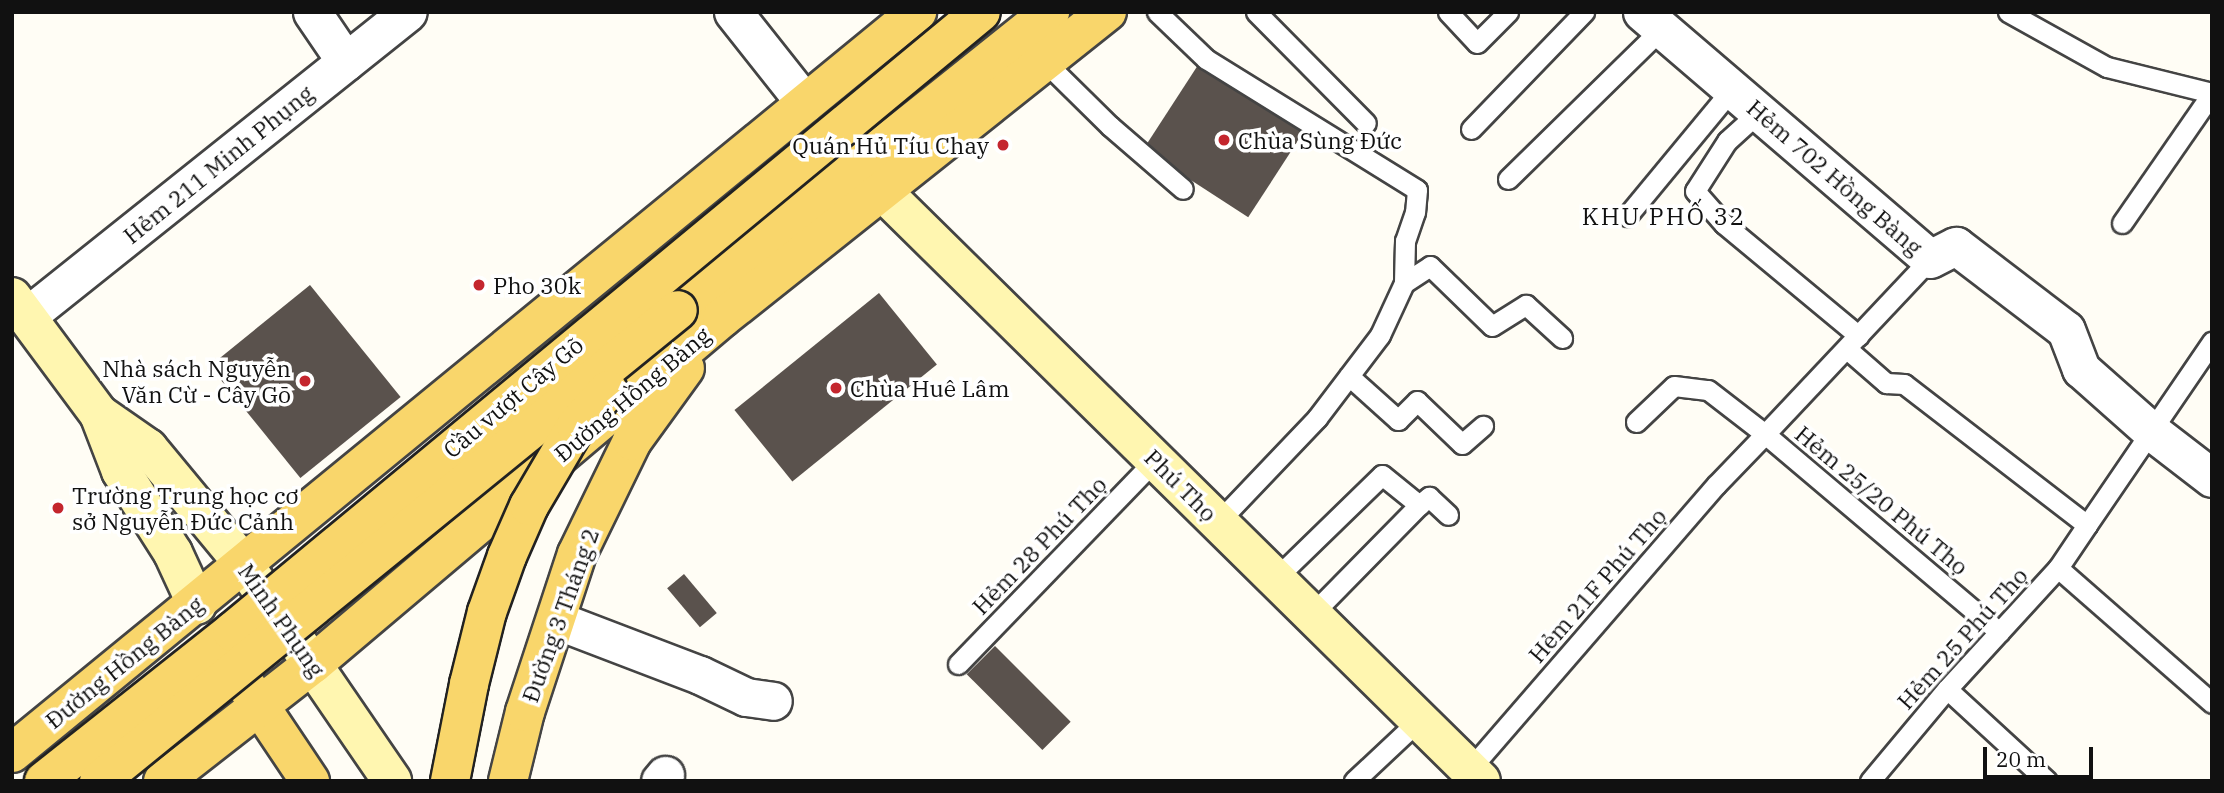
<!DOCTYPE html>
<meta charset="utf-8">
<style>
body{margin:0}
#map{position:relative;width:2224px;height:793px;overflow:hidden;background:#fffdf5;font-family:"IBM Plex Serif",serif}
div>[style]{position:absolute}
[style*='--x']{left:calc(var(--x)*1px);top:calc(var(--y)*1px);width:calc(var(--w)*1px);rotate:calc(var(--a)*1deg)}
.building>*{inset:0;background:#5a524d;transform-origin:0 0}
.roads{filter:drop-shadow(2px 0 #444) drop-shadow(-2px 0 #444) drop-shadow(0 2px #444) drop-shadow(0 -2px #444)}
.service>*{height:19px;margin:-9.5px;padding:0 9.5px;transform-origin:9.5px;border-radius:9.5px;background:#fff}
.minor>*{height:37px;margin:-18.5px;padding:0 18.5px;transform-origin:18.5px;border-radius:18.5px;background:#fff}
.secondary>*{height:38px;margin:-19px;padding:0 19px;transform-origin:19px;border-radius:19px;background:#fff6b0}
.primary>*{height:38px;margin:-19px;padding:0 19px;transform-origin:19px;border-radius:19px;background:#f9d66b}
.bridges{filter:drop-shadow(2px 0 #222) drop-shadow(-2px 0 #222) drop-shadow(0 2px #222) drop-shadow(0 -2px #222)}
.primary-bridge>*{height:38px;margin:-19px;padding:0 19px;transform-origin:19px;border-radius:19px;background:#f9d66b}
.dots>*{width:19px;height:19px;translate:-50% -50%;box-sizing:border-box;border:4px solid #fff;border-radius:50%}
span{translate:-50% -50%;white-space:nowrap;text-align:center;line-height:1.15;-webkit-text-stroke:7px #fff;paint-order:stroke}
.poi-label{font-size:23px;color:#111}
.left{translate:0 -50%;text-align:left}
.right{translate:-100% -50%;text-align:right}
.street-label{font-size:23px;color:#111}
.neighbourhood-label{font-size:24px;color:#111;letter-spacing:2px}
.frame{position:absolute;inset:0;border:14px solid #111;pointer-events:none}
.scale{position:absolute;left:1983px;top:747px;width:110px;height:32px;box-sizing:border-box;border:4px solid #111;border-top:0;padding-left:9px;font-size:21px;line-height:24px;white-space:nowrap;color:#111;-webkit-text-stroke:5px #fff;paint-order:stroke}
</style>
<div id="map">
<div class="building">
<div style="left:1200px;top:62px;width:125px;height:104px;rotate:33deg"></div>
<div style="left:310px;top:285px;width:144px;height:129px;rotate:51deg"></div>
<div style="left:879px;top:293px;width:92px;height:186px;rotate:51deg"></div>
<div style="left:684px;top:574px;width:51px;height:22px;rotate:50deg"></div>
<div style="left:995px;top:646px;width:107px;height:40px;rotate:45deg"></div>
</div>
<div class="roads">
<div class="service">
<div style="--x:1157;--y:12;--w:68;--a:43.8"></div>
<div style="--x:1206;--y:59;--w:248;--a:31.8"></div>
<div style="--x:1417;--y:190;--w:22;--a:95"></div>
<div style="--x:1415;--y:212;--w:31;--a:109"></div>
<div style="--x:1405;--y:241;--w:42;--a:91.4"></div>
<div style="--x:1256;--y:12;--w:156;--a:45.3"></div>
<div style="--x:1448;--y:12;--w:42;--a:46.9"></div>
<div style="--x:1477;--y:43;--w:44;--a:-45"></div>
<div style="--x:2008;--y:12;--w:113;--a:29.1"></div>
<div style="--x:2107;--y:67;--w:108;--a:13.9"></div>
<div style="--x:1044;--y:61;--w:93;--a:44.6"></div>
<div style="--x:1110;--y:126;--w:96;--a:40.8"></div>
<div style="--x:1759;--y:112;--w:43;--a:137.8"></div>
<div style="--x:1727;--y:141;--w:59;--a:122.6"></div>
<div style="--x:1695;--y:191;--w:44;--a:48.7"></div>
<div style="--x:1724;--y:224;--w:175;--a:39.7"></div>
<div style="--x:1471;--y:129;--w:163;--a:-46"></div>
<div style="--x:1508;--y:179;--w:214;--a:-44.4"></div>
<div style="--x:1627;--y:216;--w:165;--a:-50.4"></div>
<div style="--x:2122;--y:223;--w:158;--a:-55.3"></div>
<div style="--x:1847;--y:349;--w:52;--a:41.1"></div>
<div style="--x:1886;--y:383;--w:18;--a:3"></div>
<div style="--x:1904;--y:384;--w:231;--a:37.6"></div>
<div style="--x:2087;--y:525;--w:222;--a:-55.7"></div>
<div style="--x:1349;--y:376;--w:66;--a:41.9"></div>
<div style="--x:1398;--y:420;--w:27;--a:-45"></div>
<div style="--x:1417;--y:401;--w:62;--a:43.7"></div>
<div style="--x:1462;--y:444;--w:28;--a:-41"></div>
<div style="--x:1636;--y:422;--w:52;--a:-43.5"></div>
<div style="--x:1674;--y:386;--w:34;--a:7"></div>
<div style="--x:1708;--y:390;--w:72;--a:37.7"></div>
<div style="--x:1765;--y:434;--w:241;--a:-46.7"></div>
<div style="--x:1218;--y:522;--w:144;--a:-46.4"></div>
<div style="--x:1317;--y:418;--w:104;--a:-52.8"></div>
<div style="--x:1380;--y:335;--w:57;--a:-65.2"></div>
<div style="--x:1404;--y:283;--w:31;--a:-33"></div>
<div style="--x:1430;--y:266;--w:86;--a:44.1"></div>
<div style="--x:1492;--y:326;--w:40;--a:-32"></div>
<div style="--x:1526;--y:305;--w:49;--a:42.5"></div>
<div style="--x:2058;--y:568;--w:205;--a:41.2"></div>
<div style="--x:1275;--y:579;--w:149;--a:-44.2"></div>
<div style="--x:1382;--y:475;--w:48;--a:39"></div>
<div style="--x:1419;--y:505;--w:13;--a:-39"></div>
<div style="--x:1429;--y:497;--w:26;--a:43"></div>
<div style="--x:1312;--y:614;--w:153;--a:-45.5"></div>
<div style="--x:958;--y:664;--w:284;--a:-46"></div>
<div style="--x:1947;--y:689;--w:136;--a:42.6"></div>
<div style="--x:1469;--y:770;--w:377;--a:-49.1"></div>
<div style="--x:1716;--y:485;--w:71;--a:-46.1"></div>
<div style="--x:1765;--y:434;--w:307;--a:40.2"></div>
<div style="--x:1354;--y:781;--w:89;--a:-43.2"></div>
<div style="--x:1870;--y:781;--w:120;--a:-50.1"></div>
<div style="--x:1947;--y:689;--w:164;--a:-47.5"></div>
<div style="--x:2058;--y:568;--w:52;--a:-56"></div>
</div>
<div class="minor">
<div style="--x:312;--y:12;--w:60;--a:55.8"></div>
<div style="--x:733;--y:12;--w:116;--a:51.6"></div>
<div style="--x:1642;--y:12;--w:379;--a:40.6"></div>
<div style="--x:1930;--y:259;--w:29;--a:-27"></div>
<div style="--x:1956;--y:246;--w:138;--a:37.4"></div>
<div style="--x:2066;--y:330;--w:42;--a:69"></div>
<div style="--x:2081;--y:369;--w:94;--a:41.5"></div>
<div style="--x:2151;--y:431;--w:77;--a:37.6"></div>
<div style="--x:27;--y:316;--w:487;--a:-38.6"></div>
<div style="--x:556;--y:620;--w:154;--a:20.9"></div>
<div style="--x:700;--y:675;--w:51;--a:25.6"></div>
<div style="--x:746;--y:697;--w:27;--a:8"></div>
<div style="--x:660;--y:781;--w:8;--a:-50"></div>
</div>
<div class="secondary">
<div style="--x:881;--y:190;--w:842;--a:44.57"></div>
<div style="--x:12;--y:297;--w:146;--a:53.4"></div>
<div style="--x:99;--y:414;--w:61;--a:68.9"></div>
<div style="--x:121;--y:471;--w:97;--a:57.6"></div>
<div style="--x:173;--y:553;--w:57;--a:65.2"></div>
<div style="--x:99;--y:414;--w:60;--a:34.8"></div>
<div style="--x:148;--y:448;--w:149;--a:50.4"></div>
<div style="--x:243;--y:563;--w:264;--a:55.6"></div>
</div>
<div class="primary">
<div style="--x:678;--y:310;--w:477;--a:-38.7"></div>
<div style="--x:245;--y:684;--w:117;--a:56.2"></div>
<div style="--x:12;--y:753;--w:1170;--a:-39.31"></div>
<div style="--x:163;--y:781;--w:190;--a:-38"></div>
<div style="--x:313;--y:664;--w:536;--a:-40.23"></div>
<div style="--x:722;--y:318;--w:492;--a:-38.5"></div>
<div style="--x:508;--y:781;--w:71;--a:-76.2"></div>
<div style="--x:525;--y:712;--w:166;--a:-71.8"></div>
<div style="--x:577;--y:554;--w:126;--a:-64"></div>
<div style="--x:632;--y:441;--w:90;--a:-54"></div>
</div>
</div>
<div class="bridges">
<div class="primary-bridge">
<div style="--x:44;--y:781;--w:240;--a:-38.4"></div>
<div style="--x:232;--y:632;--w:972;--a:-39.62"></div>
<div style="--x:99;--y:781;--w:746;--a:-39.13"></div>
<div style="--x:450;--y:781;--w:99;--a:-78.9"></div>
<div style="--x:469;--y:684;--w:74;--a:-76"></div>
<div style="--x:487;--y:612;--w:59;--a:-70.3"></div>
<div style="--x:507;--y:556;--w:55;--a:-66.3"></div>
<div style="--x:529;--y:506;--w:93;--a:-59.6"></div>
<div style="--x:576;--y:426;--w:48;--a:-48.4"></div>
</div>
</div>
<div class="dots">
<div style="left:1224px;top:140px;background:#c4262e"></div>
<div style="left:1003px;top:145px;background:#c4262e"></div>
<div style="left:479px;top:285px;background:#c4262e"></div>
<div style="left:305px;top:381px;background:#c4262e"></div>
<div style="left:836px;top:388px;background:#c4262e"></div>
<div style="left:58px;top:508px;background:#c4262e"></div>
</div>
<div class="poi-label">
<span class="left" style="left:1238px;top:140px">Chùa Sùng Đức</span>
<span class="right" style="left:989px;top:145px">Quán Hủ Tíu Chay</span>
<span class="left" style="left:493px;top:285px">Pho 30k</span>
<span class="right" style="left:291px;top:381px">Nhà sách Nguyễn<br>Văn Cừ - Cây Gõ</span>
<span class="left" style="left:850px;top:388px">Chùa Huê Lâm</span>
<span class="left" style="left:72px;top:508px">Trường Trung học cơ<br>sở Nguyễn Đức Cảnh</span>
</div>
<div class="street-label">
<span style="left:218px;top:164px;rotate:-39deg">Hẻm 211 Minh Phụng</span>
<span style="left:1835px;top:177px;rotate:41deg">Hẻm 702 Hồng Bàng</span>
<span style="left:632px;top:394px;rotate:-40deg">Đường Hồng Bàng</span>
<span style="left:513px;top:397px;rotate:-40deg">Cầu vượt Cây Gõ</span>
<span style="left:1181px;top:485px;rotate:45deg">Phú Thọ</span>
<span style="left:1882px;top:500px;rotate:40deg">Hẻm 25/20 Phú Thọ</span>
<span style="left:1039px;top:545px;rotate:-46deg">Hẻm 28 Phú Thọ</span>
<span style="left:1597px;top:585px;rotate:-49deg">Hẻm 21F Phú Thọ</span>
<span style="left:560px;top:615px;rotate:-70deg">Đường 3 Tháng 2</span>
<span style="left:282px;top:620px;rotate:55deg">Minh Phụng</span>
<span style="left:1962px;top:638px;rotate:-48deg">Hẻm 25 Phú Thọ</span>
<span style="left:124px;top:662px;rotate:-39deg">Đường Hồng Bàng</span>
</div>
<div class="neighbourhood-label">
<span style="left:1664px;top:217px">KHU PHỐ 32</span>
</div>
<div class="frame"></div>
<div class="scale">20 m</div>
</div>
